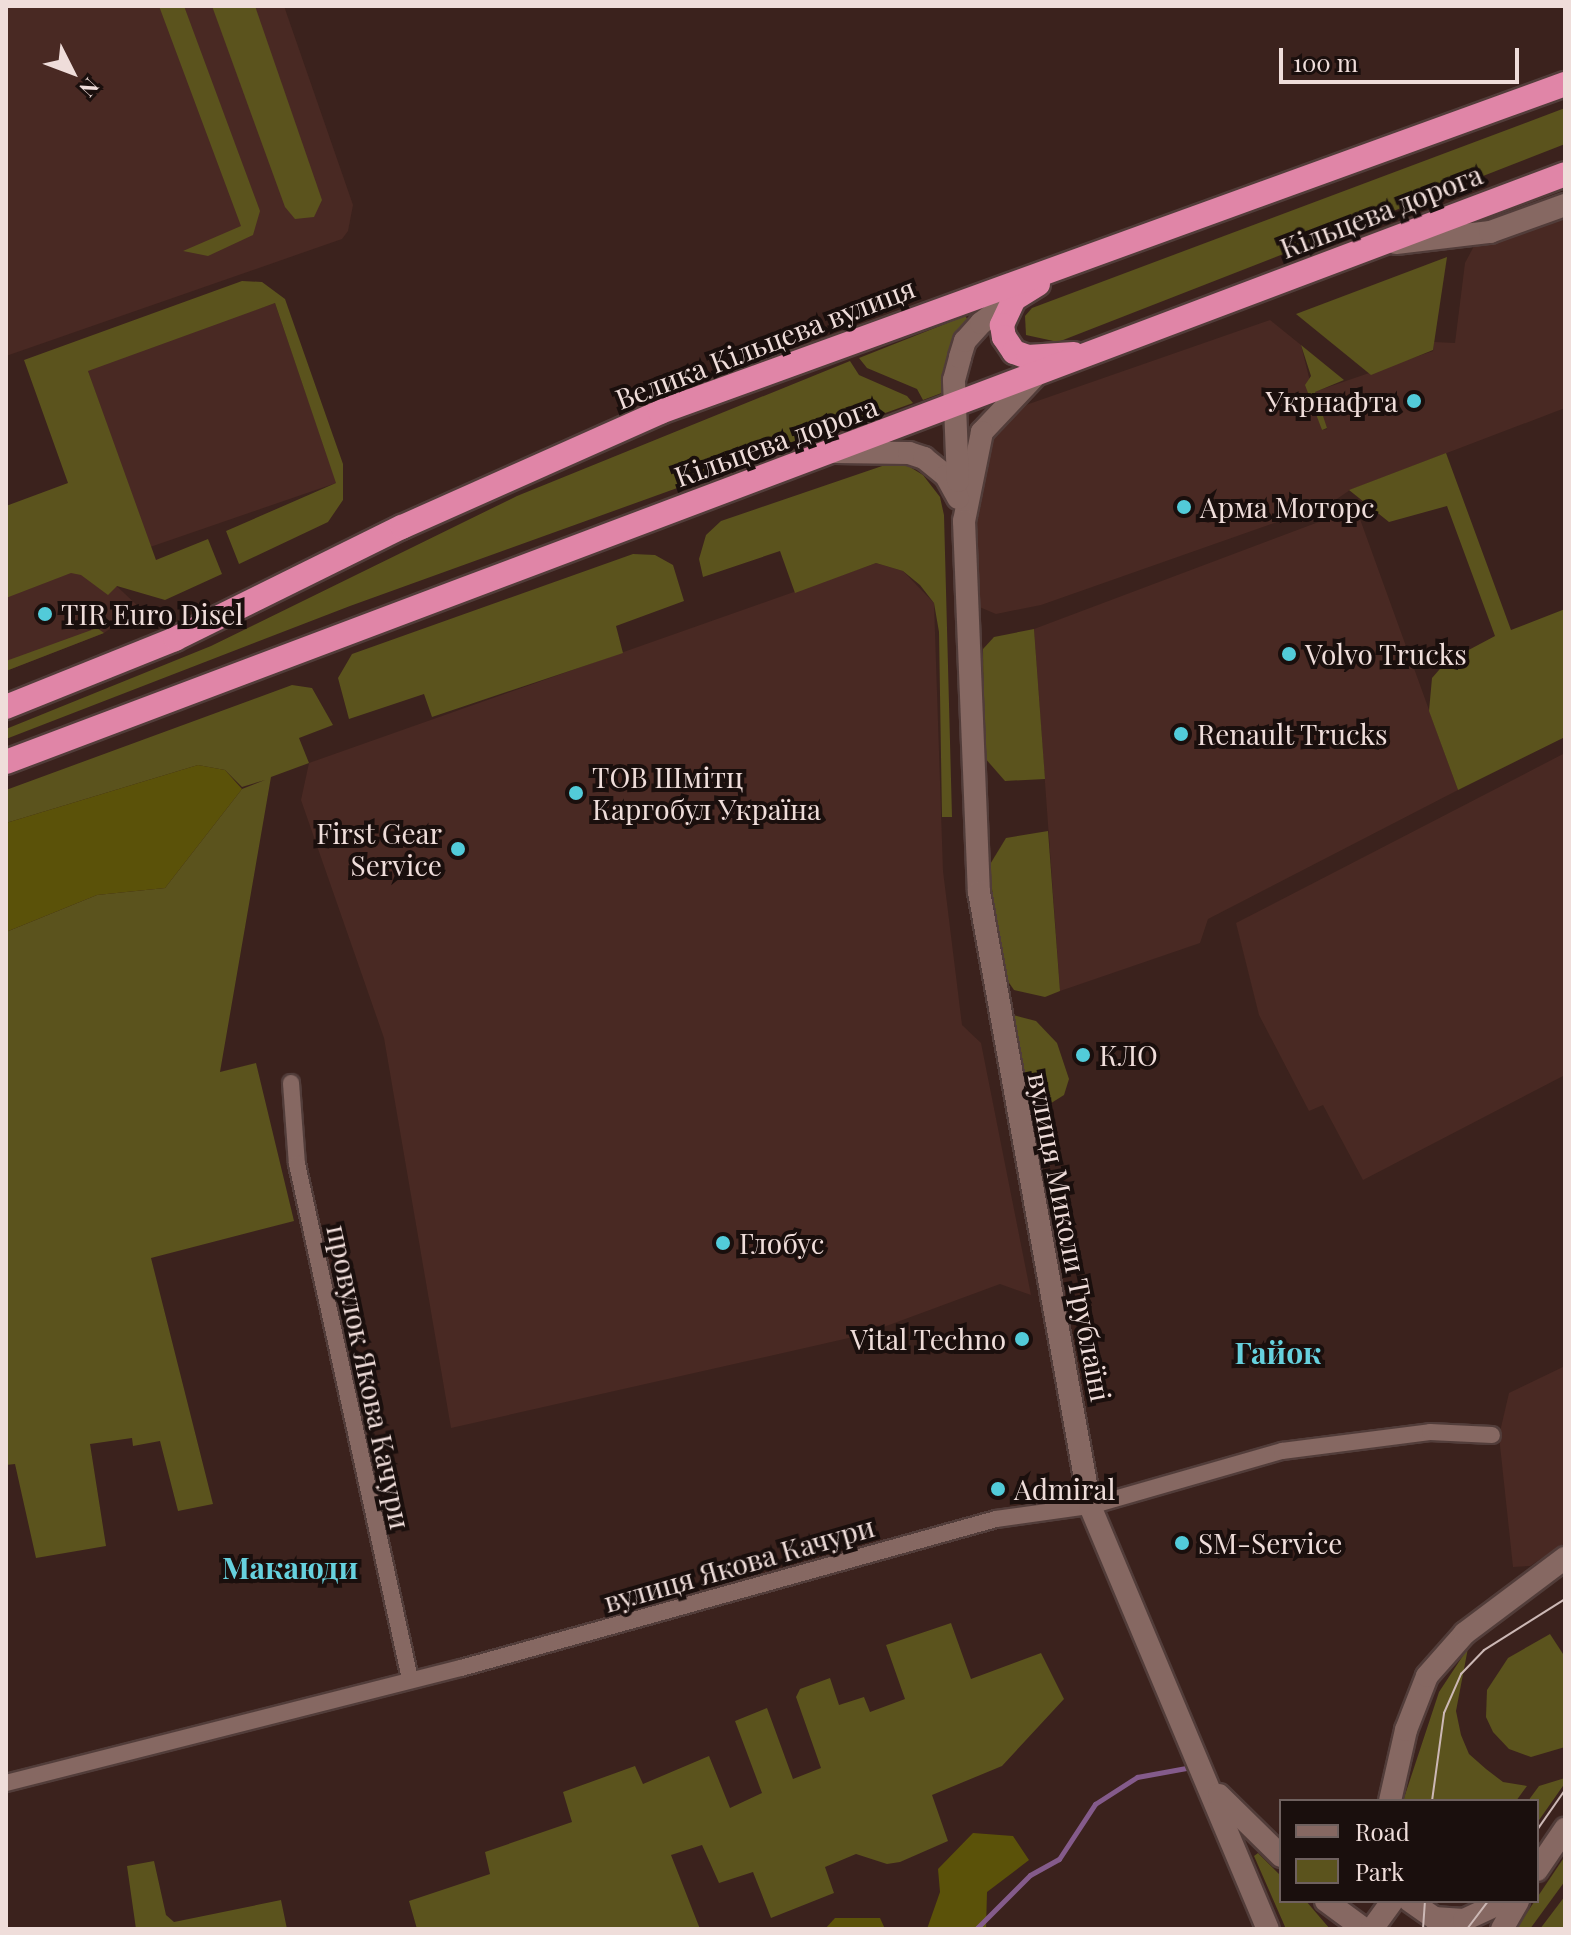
<!DOCTYPE html>
<meta charset="utf-8">
<style>
body{margin:0}
#map{position:relative;width:1571px;height:1935px;overflow:hidden;background:#3b221d;font-family:"Playfair Display",serif}
div>[style]{position:absolute}
[style*='--x']{left:calc(var(--x)*1px);top:calc(var(--y)*1px);width:calc(var(--w)*1px);rotate:calc(var(--a)*1deg)}
.built>*{inset:0;background:#492923;transform-origin:0 0}
.green>*{inset:0;background:#5b531d}
.forest>*{inset:0;background:#5b5209}
.stream>*{height:5px;margin:-2.5px;padding:0 2.5px;transform-origin:2.5px;border-radius:2.5px;background:#845b8b}
.roads{filter:drop-shadow(2px 0 #523d3a) drop-shadow(-2px 0 #523d3a) drop-shadow(0 2px #523d3a) drop-shadow(0 -2px #523d3a)}
.street>*{height:16px;margin:-8px;padding:0 8px;transform-origin:8px;border-radius:8px;background:#866862}
.secondary>*{height:22px;margin:-11px;padding:0 11px;transform-origin:11px;border-radius:11px;background:#866862}
.highway>*{height:24px;margin:-12px;padding:0 12px;transform-origin:12px;border-radius:12px;background:#e085a7}
.tram>*{height:2px;margin:-1px;padding:0 1px;transform-origin:1px;border-radius:1px;background:#ccb8b5}
.dots>*{width:22px;height:22px;translate:-50% -50%;box-sizing:border-box;border:4px solid #1a0f0d;border-radius:50%}
span{translate:-50% -50%;white-space:nowrap;text-align:center;line-height:1.15;-webkit-text-stroke:8px #1a0f0d;paint-order:stroke}
.street-label{font-size:28px;color:#efddda}
.poi-label{font-size:28px;color:#efddda}
.right{translate:-100% -50%;text-align:right}
.left{translate:0 -50%;text-align:left}
.neighbourhood-label{font-size:30px;color:#66d1de;font-weight:700}
.frame{position:absolute;inset:0;border:8px solid #efddda;pointer-events:none}
.legend{position:absolute;left:1279px;top:1799px;width:260px;height:104px;box-sizing:border-box;background:#1a0f0d;border:2px solid #6f615f;margin:0;padding:10px 14px;list-style:none;font-size:24px;color:#efddda}
.legend li{display:flex;align-items:center;gap:16px;height:40px}
.legend b{width:40px;border:2px solid #6f615f}
.north{position:absolute;left:32px;top:32px;width:80px;height:80px;-webkit-text-stroke:6px #1a0f0d;paint-order:stroke;rotate:132deg;font-size:22px;font-weight:700;line-height:32px;text-align:center;color:#efddda}
.north::after{content:'';display:block;margin:auto;width:28px;height:36px;background:#efddda;clip-path:polygon(50% 0,100% 100%,50% 72%,0 100%)}
.scale{position:absolute;left:1279px;top:48px;width:240px;height:36px;box-sizing:border-box;border:4px solid #efddda;border-top:0;padding-left:10px;font-size:24px;line-height:28px;white-space:nowrap;color:#efddda;-webkit-text-stroke:6px #1a0f0d;paint-order:stroke}
</style>
<div id="map">
<div class="built">
<div style="clip-path:polygon(6px 6px,284px 6px,353px 205px,348px 231px,342px 239px,6px 356px)"></div>
<div style="clip-path:polygon(1565px 214px,1565px 408px,1350px 490px,1331px 503px,1041px 605px,996px 614px,977px 606px,974px 471px,979px 452px,1003px 418px,1023px 406px,1270px 320px,1301px 345px,1322px 430px,1327px 429px,1314px 392px,1433px 351px,1434px 342px,1455px 343px,1465px 263px,1474px 246px,1485px 237px)"></div>
<div style="left:275px;top:303px;width:190px;height:199px;rotate:71deg"></div>
<div style="clip-path:polygon(1356px 508px,1458px 790px,1208px 919px,1200px 943px,1060px 991px,1034px 629px)"></div>
<div style="clip-path:polygon(76px 548px,140px 608px,104px 633px,6px 671px,6px 573px)"></div>
<div style="clip-path:polygon(876px 563px,903px 571px,934px 603px,943px 871px,962px 1025px,981px 1043px,1031px 1295px,1000px 1284px,862px 1335px,451px 1428px,384px 1038px,301px 800px,309px 763px)"></div>
<div style="clip-path:polygon(1565px 753px,1565px 1075px,1363px 1180px,1323px 1105px,1309px 1111px,1259px 1015px,1236px 923px)"></div>
<div style="clip-path:polygon(1565px 1366px,1565px 1543px,1530px 1566px,1513px 1567px,1499px 1436px,1509px 1393px)"></div>
</div>
<div class="green">
<div style="clip-path:polygon(159px 6px,184px 6px,260px 211px,253px 235px,208px 256px,183px 251px,241px 226px)"></div>
<div style="clip-path:polygon(212px 6px,255px 6px,322px 200px,314px 217px,295px 219px,285px 207px)"></div>
<div style="clip-path:polygon(1565px 108px,1565px 144px,1058px 342px,1026px 335px,1025px 316px,1032px 308px)"></div>
<div style="clip-path:polygon(1447px 257px,1433px 350px,1371px 375px,1296px 314px)"></div>
<div style="clip-path:polygon(242px 281px,262px 282px,285px 299px,343px 464px,343px 500px,328px 522px,239px 564px,226px 531px,336px 483px,275px 303px,88px 371px,156px 560px,208px 539px,222px 574px,165px 600px,117px 586px,108px 595px,81px 575px,71px 573px,6px 598px,6px 506px,68px 483px,24px 360px)"></div>
<div style="clip-path:polygon(965px 316px,969px 321px,947px 391px,923px 400px,917px 389px,867px 368px,859px 358px)"></div>
<div style="clip-path:polygon(1301px 345px,1344px 380px,1315px 392px,1327px 428px,1322px 430px,1305px 385px,1311px 376px)"></div>
<div style="clip-path:polygon(850px 361px,859px 375px,907px 396px,913px 403px,350px 606px,6px 739px,6px 729px,211px 646px,517px 496px)"></div>
<div style="clip-path:polygon(1446px 453px,1511px 630px,1565px 609px,1565px 737px,1458px 790px,1429px 711px,1432px 678px,1446px 662px,1495px 636px,1447px 506px,1389px 522px,1349px 490px)"></div>
<div style="clip-path:polygon(888px 464px,905px 464px,923px 475px,940px 497px,944px 515px,952px 817px,942px 817px,939px 632px,934px 603px,920px 585px,903px 571px,876px 563px,795px 593px,780px 551px,703px 577px,699px 559px,706px 535px,721px 521px)"></div>
<div style="clip-path:polygon(633px 554px,655px 555px,673px 565px,684px 601px,616px 626px,623px 653px,432px 717px,424px 694px,349px 719px,338px 678px,352px 654px)"></div>
<div style="clip-path:polygon(97px 628px,104px 633px,6px 671px,6px 661px)"></div>
<div style="clip-path:polygon(1034px 629px,1045px 779px,1005px 781px,984px 757px,983px 649px,994px 637px)"></div>
<div style="clip-path:polygon(292px 685px,312px 688px,333px 725px,299px 738px,309px 763px,271px 777px,220px 1072px,256px 1063px,294px 1221px,151px 1258px,213px 1504px,178px 1511px,160px 1441px,133px 1446px,132px 1438px,90px 1444px,106px 1546px,36px 1558px,15px 1464px,6px 1465px,6px 932px,97px 895px,165px 888px,242px 789px,265px 780px,242px 787px,225px 770px,198px 765px,6px 823px,6px 790px)"></div>
<div style="clip-path:polygon(1048px 831px,1060px 991px,1045px 997px,1014px 990px,1003px 974px,989px 866px,1006px 838px)"></div>
<div style="clip-path:polygon(1005px 1013px,1036px 1021px,1057px 1043px,1069px 1079px,1064px 1095px,1029px 1117px)"></div>
<div style="clip-path:polygon(951px 1623px,971px 1679px,1041px 1653px,1064px 1699px,1002px 1766px,932px 1795px,948px 1841px,900px 1862px,887px 1864px,856px 1854px,825px 1867px,834px 1893px,771px 1918px,753px 1872px,719px 1883px,702px 1845px,671px 1855px,700px 1929px,417px 1929px,409px 1901px,490px 1874px,485px 1852px,572px 1822px,563px 1792px,635px 1766px,643px 1784px,709px 1756px,730px 1808px,762px 1793px,735px 1721px,767px 1708px,793px 1779px,821px 1768px,796px 1697px,800px 1689px,830px 1678px,839px 1705px,864px 1697px,870px 1712px,905px 1699px,886px 1645px)"></div>
<div style="clip-path:polygon(1550px 1634px,1565px 1657px,1565px 1747px,1531px 1757px,1509px 1749px,1493px 1732px,1486px 1717px,1487px 1690px,1508px 1658px)"></div>
<div style="clip-path:polygon(1468px 1648px,1456px 1711px,1461px 1735px,1469px 1754px,1486px 1769px,1503px 1782px,1527px 1786px,1516px 1801px,1403px 1801px,1439px 1692px)"></div>
<div style="clip-path:polygon(1565px 1778px,1565px 1783px,1537px 1823px,1537px 1801px,1528px 1801px,1539px 1786px)"></div>
<div style="clip-path:polygon(1258px 1853px,1281px 1876px,1281px 1901px,1306px 1901px,1330px 1929px,1286px 1929px,1254px 1856px)"></div>
<div style="clip-path:polygon(1565px 1856px,1565px 1881px,1530px 1929px,1516px 1929px)"></div>
<div style="clip-path:polygon(154px 1861px,166px 1915px,174px 1922px,281px 1900px,287px 1929px,136px 1929px,127px 1866px)"></div>
<div style="clip-path:polygon(1565px 1896px,1565px 1929px,1540px 1929px)"></div>
</div>
<div class="forest">
<div style="clip-path:polygon(198px 765px,225px 770px,242px 789px,165px 888px,97px 895px,6px 932px,6px 823px)"></div>
<div style="clip-path:polygon(973px 1833px,1013px 1836px,1029px 1860px,987px 1892px,986px 1929px,927px 1929px,940px 1892px,938px 1869px)"></div>
<div style="clip-path:polygon(835px 1918px,880px 1918px,885px 1929px,825px 1929px)"></div>
</div>
<div class="stream">
<div style="--x:976;--y:1929;--w:76;--a:-45"></div>
<div style="--x:1030;--y:1875;--w:33;--a:-29"></div>
<div style="--x:1059;--y:1859;--w:66;--a:-56.8"></div>
<div style="--x:1095;--y:1804;--w:50;--a:-32.7"></div>
<div style="--x:1137;--y:1777;--w:50;--a:-10.4"></div>
</div>
<div class="roads">
<div class="street">
<div style="--x:291;--y:1083;--w:81;--a:85.8"></div>
<div style="--x:297;--y:1164;--w:527;--a:77.62"></div>
<div style="--x:6;--y:1783;--w:469;--a:-14.2"></div>
<div style="--x:461;--y:1668;--w:555;--a:-15.56"></div>
<div style="--x:996;--y:1519;--w:95;--a:-7.9"></div>
<div style="--x:1090;--y:1506;--w:200;--a:-16"></div>
<div style="--x:1282;--y:1451;--w:149;--a:-7.3"></div>
<div style="--x:1430;--y:1432;--w:62;--a:2.8"></div>
</div>
<div class="secondary">
<div style="--x:1396;--y:243;--w:95;--a:-6.7"></div>
<div style="--x:1490;--y:232;--w:80;--a:-19.8"></div>
<div style="--x:1034;--y:377;--w:76;--a:133.4"></div>
<div style="--x:982;--y:432;--w:91;--a:101.4"></div>
<div style="--x:964;--y:521;--w:371;--a:87.7"></div>
<div style="--x:979;--y:892;--w:624;--a:79.75"></div>
<div style="--x:1090;--y:1506;--w:459;--a:67.2"></div>
<div style="--x:836;--y:452;--w:73;--a:0.8"></div>
<div style="--x:909;--y:453;--w:16;--a:18"></div>
<div style="--x:924;--y:458;--w:28;--a:39"></div>
<div style="--x:946;--y:476;--w:25;--a:61"></div>
<div style="--x:958;--y:481;--w:101;--a:-92.3"></div>
<div style="--x:954;--y:380;--w:24;--a:-75"></div>
<div style="--x:960;--y:357;--w:17;--a:-73"></div>
<div style="--x:965;--y:341;--w:24;--a:-48"></div>
<div style="--x:981;--y:323;--w:41;--a:-36"></div>
<div style="--x:1219;--y:1795;--w:87;--a:44.5"></div>
<div style="--x:1390;--y:1801;--w:73;--a:-77.3"></div>
<div style="--x:1406;--y:1730;--w:58;--a:-68.7"></div>
<div style="--x:1427;--y:1676;--w:57;--a:-48.5"></div>
<div style="--x:1465;--y:1633;--w:125;--a:-36.9"></div>
<div style="--x:1537;--y:1870;--w:50;--a:-55.7"></div>
<div style="--x:1326;--y:1901;--w:47;--a:36.4"></div>
<div style="--x:1410;--y:1901;--w:29;--a:35"></div>
<div style="--x:1434;--y:1918;--w:30;--a:4"></div>
<div style="--x:1464;--y:1920;--w:45;--a:-24.9"></div>
<div style="--x:1372;--y:1929;--w:34;--a:-54"></div>
<div style="--x:1502;--y:1929;--w:32;--a:-60"></div>
</div>
<div class="highway">
<div style="--x:1038;--y:284;--w:28;--a:148"></div>
<div style="--x:1014;--y:299;--w:29;--a:115"></div>
<div style="--x:1002;--y:325;--w:12;--a:81"></div>
<div style="--x:1004;--y:337;--w:18;--a:56"></div>
<div style="--x:1014;--y:352;--w:15;--a:20"></div>
<div style="--x:1028;--y:357;--w:46;--a:-3.7"></div>
<div style="--x:6;--y:707;--w:182;--a:-21.9"></div>
<div style="--x:175;--y:639;--w:253;--a:-26.3"></div>
<div style="--x:402;--y:527;--w:282;--a:-24"></div>
<div style="--x:660;--y:412;--w:963;--a:-19.92"></div>
<div style="--x:6;--y:762;--w:1666;--a:-20.66"></div>
</div>
</div>
<div class="tram">
<div style="--x:1432;--y:1801;--w:89;--a:-82.2"></div>
<div style="--x:1444;--y:1713;--w:43;--a:-66.4"></div>
<div style="--x:1461;--y:1674;--w:33;--a:-46"></div>
<div style="--x:1484;--y:1650;--w:96;--a:-32.2"></div>
<div style="--x:1537;--y:1830;--w:49;--a:-55"></div>
<div style="--x:1423;--y:1929;--w:28;--a:-86"></div>
<div style="--x:1467;--y:1929;--w:35;--a:-53"></div>
</div>
<div class="dots">
<div style="left:1414px;top:401px;background:#52cbd9"></div>
<div style="left:1184px;top:507px;background:#52cbd9"></div>
<div style="left:45px;top:614px;background:#52cbd9"></div>
<div style="left:1289px;top:654px;background:#52cbd9"></div>
<div style="left:1181px;top:734px;background:#52cbd9"></div>
<div style="left:576px;top:793px;background:#52cbd9"></div>
<div style="left:458px;top:849px;background:#52cbd9"></div>
<div style="left:1083px;top:1055px;background:#52cbd9"></div>
<div style="left:723px;top:1243px;background:#52cbd9"></div>
<div style="left:1022px;top:1339px;background:#52cbd9"></div>
<div style="left:998px;top:1489px;background:#52cbd9"></div>
<div style="left:1182px;top:1543px;background:#52cbd9"></div>
</div>
<div class="street-label">
<span style="left:1381px;top:211px;rotate:-21deg">Кільцева дорога</span>
<span style="left:765px;top:343px;rotate:-21deg">Велика Кільцева вулиця</span>
<span style="left:776px;top:441px;rotate:-20deg">Кільцева дорога</span>
<span style="left:1070px;top:1237px;rotate:79deg">вулиця Миколи Трублаїні</span>
<span style="left:369px;top:1377px;rotate:78deg">провулок Якова Качури</span>
<span style="left:739px;top:1564px;rotate:-16deg">вулиця Якова Качури</span>
</div>
<div class="poi-label">
<span class="right" style="left:1398px;top:401px">Укрнафта</span>
<span class="left" style="left:1200px;top:507px">Арма Моторс</span>
<span class="left" style="left:61px;top:614px">TIR Euro Disel</span>
<span class="left" style="left:1305px;top:654px">Volvo Trucks</span>
<span class="left" style="left:1197px;top:734px">Renault Trucks</span>
<span class="left" style="left:592px;top:793px">ТОВ Шмітц<br>Каргобул Україна</span>
<span class="right" style="left:442px;top:849px">First Gear<br>Service</span>
<span class="left" style="left:1099px;top:1055px">КЛО</span>
<span class="left" style="left:739px;top:1243px">Глобус</span>
<span class="right" style="left:1006px;top:1339px">Vital Techno</span>
<span class="left" style="left:1014px;top:1489px">Admiral</span>
<span class="left" style="left:1198px;top:1543px">SM-Service</span>
</div>
<div class="neighbourhood-label">
<span style="left:1278px;top:1352px">Гайок</span>
<span style="left:290px;top:1567px">Макаюди</span>
</div>
<div class="frame"></div>
<ul class="legend">
<li><b style="height:10px;background:#866862"></b>Road</li>
<li><b style="height:22px;background:#5b531d"></b>Park</li>
</ul>
<div class="north">N</div>
<div class="scale">100 m</div>
</div>
